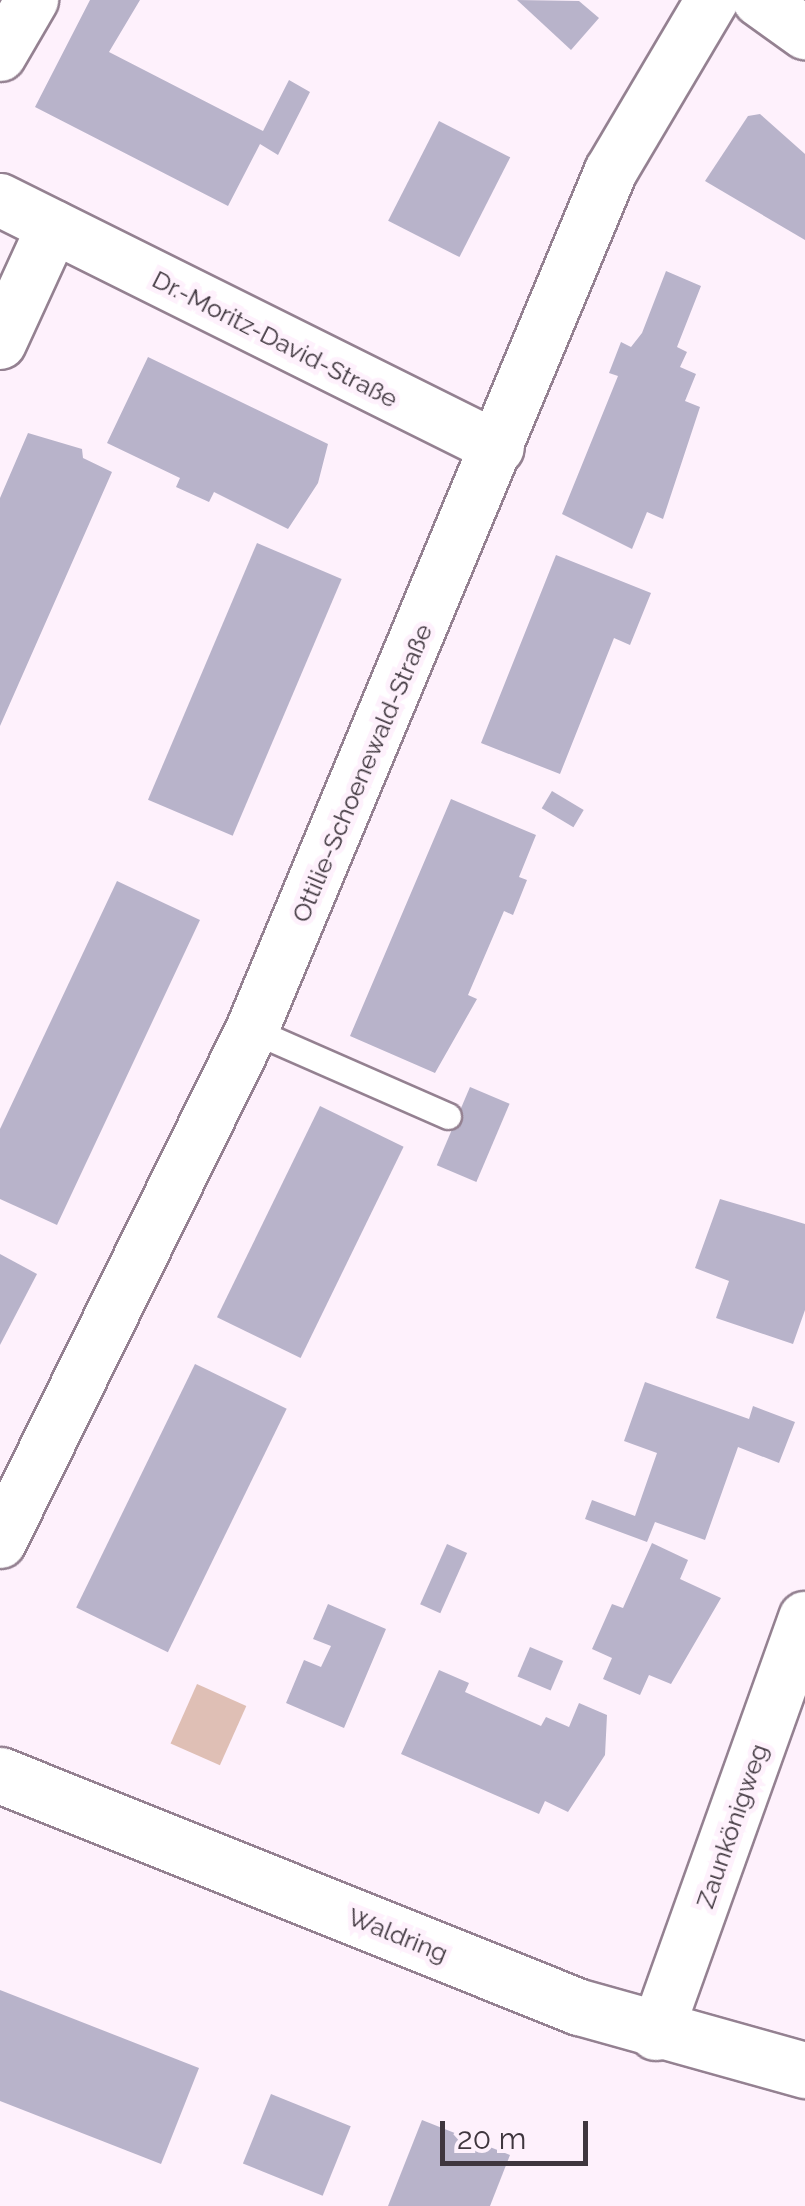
<!DOCTYPE html>
<meta charset="utf-8">
<style>
body{margin:0}
#map{position:relative;width:805px;height:2206px;overflow:hidden;background:#fef1fc;font-family:Raleway,sans-serif}
div>[style]{position:absolute}
[style*='--x']{left:calc(var(--x)*1px);top:calc(var(--y)*1px);width:calc(var(--w)*1px);rotate:calc(var(--a)*1deg)}
.green>*{inset:0;background:#dfbfb5;transform-origin:0 0}
.building>*{inset:0;background:#b8b3ca;transform-origin:0 0}
.roads{filter:drop-shadow(2px 0 #948191) drop-shadow(-2px 0 #948191) drop-shadow(0 2px #948191) drop-shadow(0 -2px #948191)}
.service>*{height:25px;margin:-12.5px;padding:0 12.5px;transform-origin:12.5px;border-radius:12.5px;background:#fff}
.minor>*{height:52px;margin:-26px;padding:0 26px;transform-origin:26px;border-radius:26px;background:#fff}
.tertiary>*{height:55px;margin:-27.5px;padding:0 27.5px;transform-origin:27.5px;border-radius:27.5px;background:#fff}
span{translate:-50% -50%;white-space:nowrap;text-align:center;line-height:1.15;-webkit-text-stroke:10px #fef1fc;paint-order:stroke}
.street-label{font-size:25px;color:#3f363e}
.scale{position:absolute;left:440px;top:2121px;width:148px;height:45px;box-sizing:border-box;border:5px solid #3f363e;border-top:0;padding-left:12px;font-size:30px;line-height:35px;white-space:nowrap;color:#3f363e;-webkit-text-stroke:8px #fef1fc;paint-order:stroke}
</style>
<div id="map">
<div class="green">
<div style="left:197px;top:1684px;width:54px;height:65px;rotate:24deg"></div>
</div>
<div class="building">
<div style="clip-path:polygon(90px 0,140px 0,109px 52px,263px 131px,289px 80px,310px 92px,278px 155px,260px 144px,228px 206px,35px 107px)"></div>
<div style="clip-path:polygon(517px 0,579px 1px,599px 18px,571px 50px)"></div>
<div style="clip-path:polygon(760px 114px,805px 154px,805px 240px,705px 181px,748px 116px)"></div>
<div style="left:439px;top:121px;width:80px;height:112px;rotate:27deg"></div>
<div style="clip-path:polygon(666px 271px,701px 286px,677px 347px,687px 352px,680px 367px,696px 374px,685px 401px,700px 407px,663px 519px,647px 512px,632px 549px,562px 514px,618px 376px,609px 373px,621px 342px,631px 347px,642px 333px)"></div>
<div style="clip-path:polygon(148px 357px,328px 444px,318px 483px,288px 529px,214px 492px,209px 502px,176px 487px,180px 478px,107px 443px)"></div>
<div style="clip-path:polygon(28px 433px,82px 449px,83px 458px,112px 472px,0 726px,0 498px)"></div>
<div style="left:257px;top:543px;width:92px;height:279px;rotate:23deg"></div>
<div style="clip-path:polygon(556px 555px,651px 593px,630px 645px,614px 638px,560px 774px,481px 743px)"></div>
<div style="left:552px;top:791px;width:37px;height:20px;rotate:31deg"></div>
<div style="clip-path:polygon(451px 799px,536px 835px,519px 877px,527px 880px,513px 915px,504px 911px,468px 995px,477px 999px,435px 1073px,350px 1036px)"></div>
<div style="clip-path:polygon(117px 881px,200px 920px,57px 1225px,0 1199px,0 1129px)"></div>
<div style="left:470px;top:1087px;width:43px;height:85px;rotate:23deg"></div>
<div style="left:320px;top:1106px;width:93px;height:235px;rotate:26deg"></div>
<div style="clip-path:polygon(720px 1199px,805px 1224px,805px 1310px,793px 1344px,716px 1318px,729px 1281px,695px 1268px)"></div>
<div style="clip-path:polygon(0 1254px,37px 1274px,0 1345px)"></div>
<div style="left:195px;top:1364px;width:102px;height:271px;rotate:26deg"></div>
<div style="clip-path:polygon(645px 1382px,749px 1419px,753px 1406px,795px 1422px,779px 1463px,738px 1447px,705px 1540px,655px 1522px,647px 1542px,585px 1519px,592px 1500px,635px 1516px,657px 1453px,624px 1441px)"></div>
<div style="clip-path:polygon(652px 1543px,688px 1560px,680px 1579px,721px 1598px,671px 1684px,649px 1675px,640px 1695px,603px 1679px,612px 1658px,592px 1649px,612px 1604px,623px 1608px)"></div>
<div style="left:447px;top:1544px;width:22px;height:66px;rotate:24deg"></div>
<div style="clip-path:polygon(328px 1604px,386px 1629px,344px 1728px,286px 1703px,304px 1660px,321px 1667px,331px 1646px,313px 1639px)"></div>
<div style="left:530px;top:1647px;width:36px;height:32px;rotate:23deg"></div>
<div style="clip-path:polygon(439px 1670px,469px 1683px,465px 1692px,541px 1726px,546px 1717px,569px 1727px,579px 1703px,607px 1715px,605px 1755px,568px 1812px,545px 1801px,539px 1814px,401px 1754px)"></div>
<div style="clip-path:polygon(0 1990px,199px 2068px,161px 2164px,0 2101px)"></div>
<div style="left:271px;top:2094px;width:86px;height:75px;rotate:22deg"></div>
<div style="clip-path:polygon(422px 2120px,510px 2155px,490px 2206px,388px 2206px)"></div>
</div>
<div class="roads">
<div class="service">
<div style="--x:252;--y:1030;--w:214;--a:23.7"></div>
</div>
<div class="minor">
<div style="--x:759;--y:0;--w:57;--a:35.7"></div>
<div style="--x:0;--y:55;--w:64;--a:-59.8"></div>
<div style="--x:0;--y:200;--w:556;--a:26.47"></div>
<div style="--x:0;--y:343;--w:128;--a:-65.4"></div>
<div style="--x:0;--y:1542;--w:571;--a:-63.79"></div>
<div style="--x:252;--y:1030;--w:931;--a:-67.32"></div>
<div style="--x:611;--y:171;--w:199;--a:-59.4"></div>
<div style="--x:656;--y:2034;--w:442;--a:-70.3"></div>
</div>
<div class="tertiary">
<div style="--x:0;--y:1775;--w:624;--a:21.84"></div>
<div style="--x:579;--y:2007;--w:235;--a:15.6"></div>
</div>
</div>
<div class="street-label">
<span style="left:275px;top:339px;rotate:27deg">Dr.-Moritz-David-Straße</span>
<span style="left:362px;top:773px;rotate:-67deg">Ottilie-Schoenewald-Straße</span>
<span style="left:732px;top:1826px;rotate:-71deg">Zaunkönigweg</span>
<span style="left:398px;top:1935px;rotate:22deg">Waldring</span>
</div>
<div class="scale">20 m</div>
</div>
